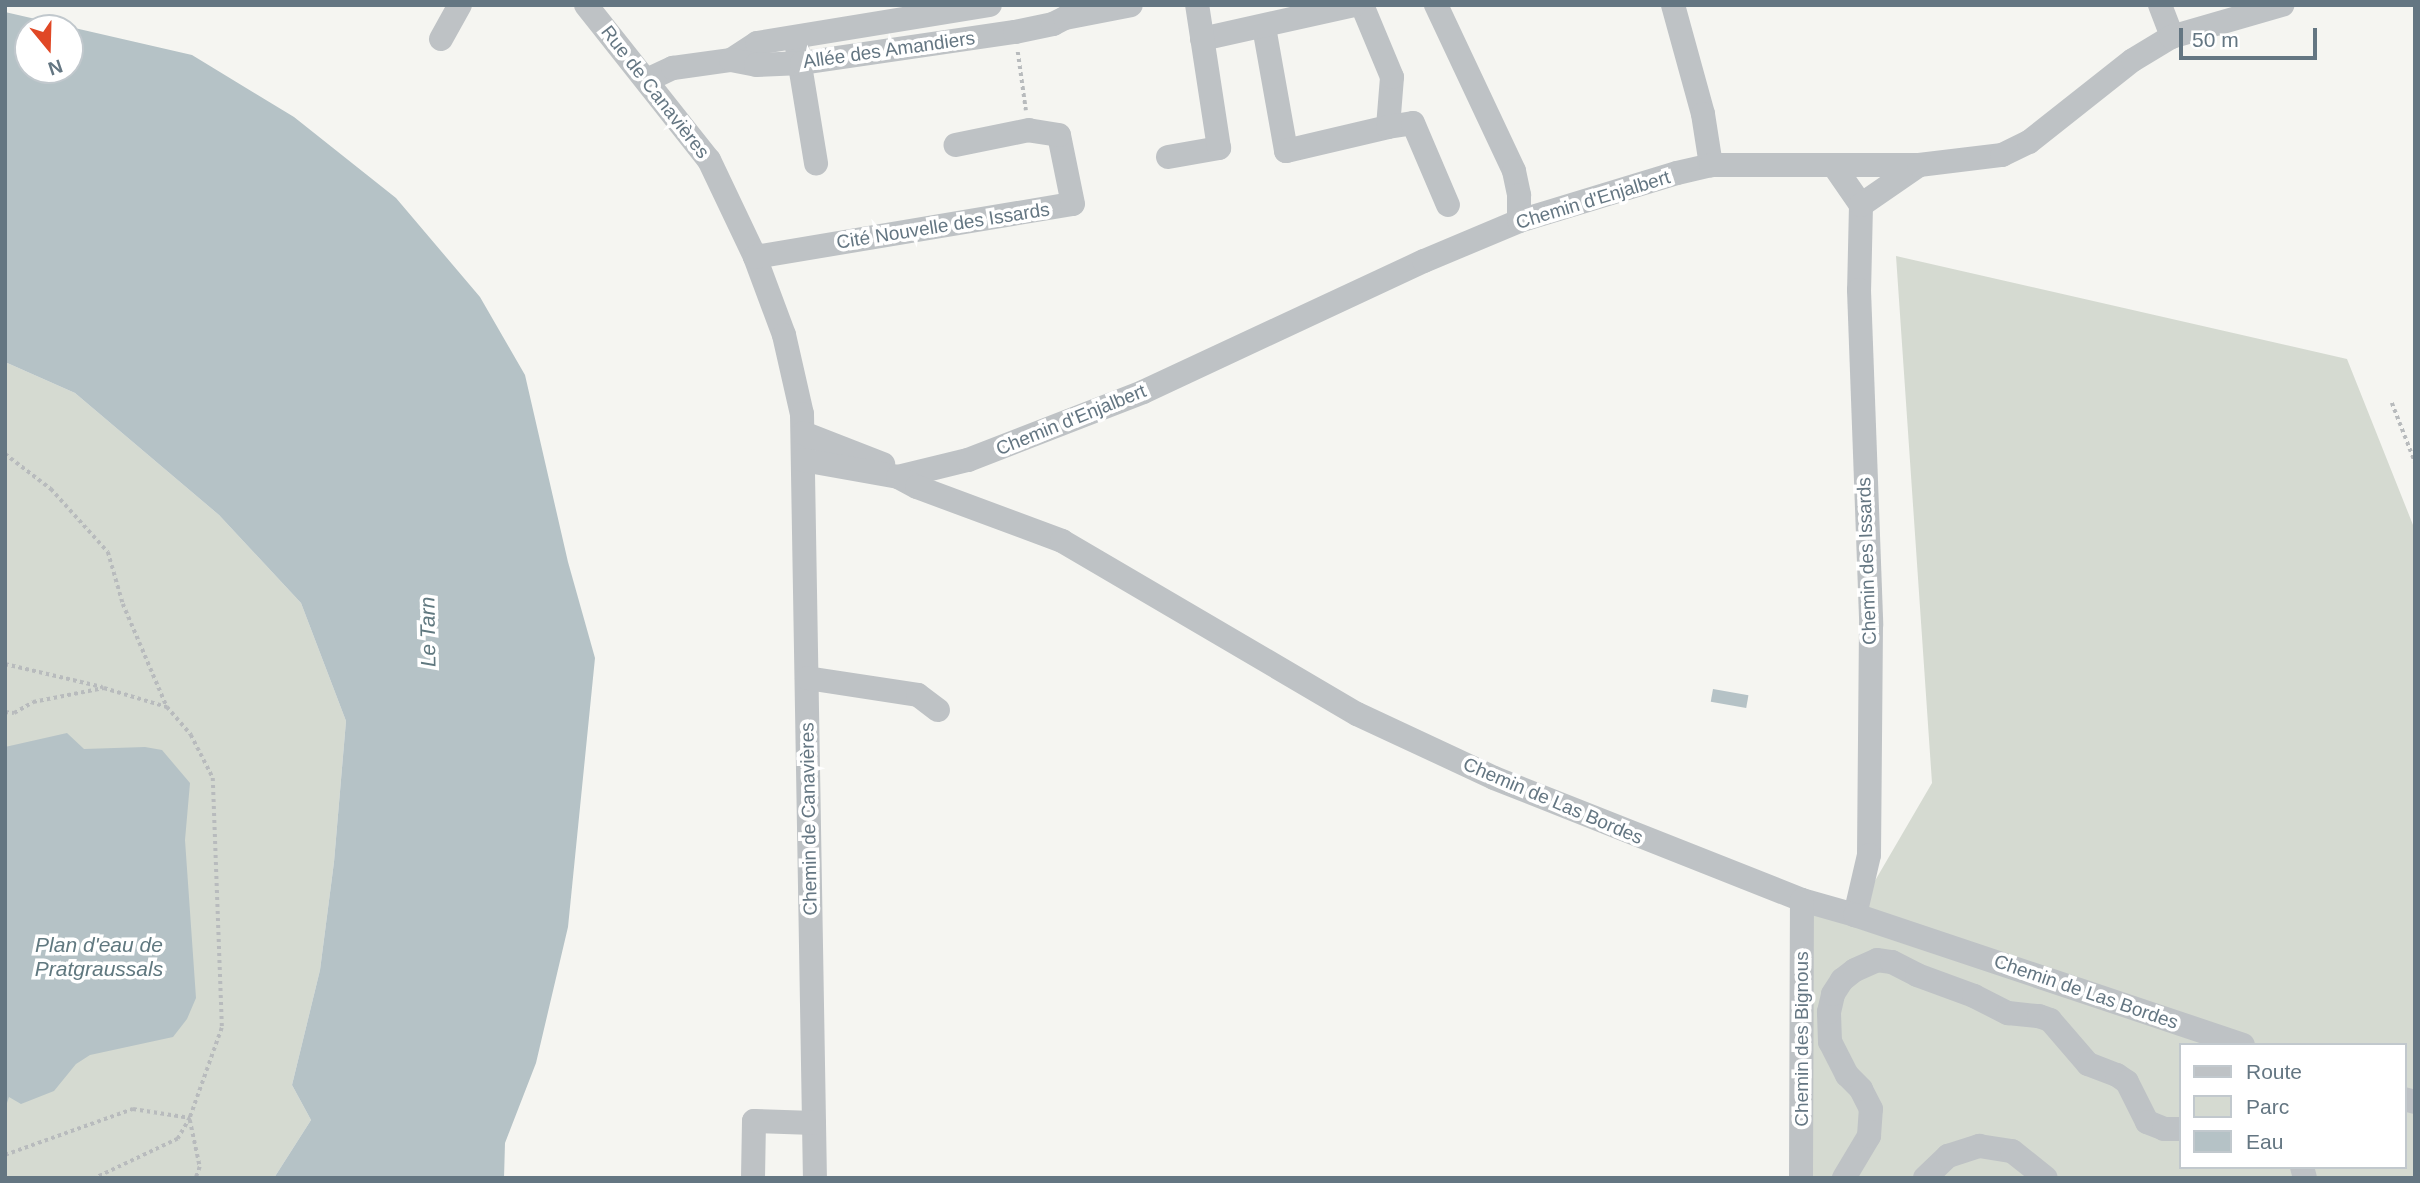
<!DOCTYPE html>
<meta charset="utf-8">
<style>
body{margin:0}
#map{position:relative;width:2420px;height:1183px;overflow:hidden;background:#f5f5f1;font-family:Helvetica,sans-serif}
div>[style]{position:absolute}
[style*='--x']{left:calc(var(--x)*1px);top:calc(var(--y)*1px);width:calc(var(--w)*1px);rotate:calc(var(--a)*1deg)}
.green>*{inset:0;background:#d5dad1}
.water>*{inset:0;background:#b5c2c6;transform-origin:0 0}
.path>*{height:3.5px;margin-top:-1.75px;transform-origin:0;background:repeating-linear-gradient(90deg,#b8bbbd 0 3.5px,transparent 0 7px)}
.minor>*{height:24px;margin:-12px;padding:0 12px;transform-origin:12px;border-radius:12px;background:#bec2c5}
span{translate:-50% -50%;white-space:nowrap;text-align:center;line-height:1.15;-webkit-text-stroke:7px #fff;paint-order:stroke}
.street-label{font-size:19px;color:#647682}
.water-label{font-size:21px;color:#60787f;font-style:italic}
.frame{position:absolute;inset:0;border:7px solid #647682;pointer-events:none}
.legend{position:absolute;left:2179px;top:1043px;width:228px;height:126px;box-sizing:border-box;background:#fff;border:2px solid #c1c8cd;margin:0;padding:9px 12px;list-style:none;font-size:21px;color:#647682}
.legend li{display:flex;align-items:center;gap:14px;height:35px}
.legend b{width:35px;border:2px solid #c1c8cd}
.north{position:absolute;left:14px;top:14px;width:70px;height:70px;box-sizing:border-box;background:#fff;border:2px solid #c1c8cd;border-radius:50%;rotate:161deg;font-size:19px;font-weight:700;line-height:28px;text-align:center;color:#647682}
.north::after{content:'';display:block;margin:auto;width:24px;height:32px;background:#e04826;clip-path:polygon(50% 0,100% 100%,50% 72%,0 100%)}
.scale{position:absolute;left:2179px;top:28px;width:138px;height:32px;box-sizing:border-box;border:4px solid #647682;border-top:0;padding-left:9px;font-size:21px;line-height:24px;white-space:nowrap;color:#647682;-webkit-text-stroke:5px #fff;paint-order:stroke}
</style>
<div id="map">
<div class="green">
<div style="clip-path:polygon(evenodd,1896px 256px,2347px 359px,2415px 530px,2415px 1178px,1801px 1178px,1802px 900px,1855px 915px,1932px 783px,1896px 256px,2180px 1045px,2404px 1045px,2404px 1167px,2180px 1167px,2180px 1045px)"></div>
<div style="clip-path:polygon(5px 362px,75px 393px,219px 515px,301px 603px,346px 721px,334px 862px,320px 970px,292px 1085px,311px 1120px,274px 1178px,5px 1178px)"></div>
</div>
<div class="water">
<div style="clip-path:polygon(evenodd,5px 12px,192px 55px,294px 117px,396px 198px,480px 297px,525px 375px,568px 562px,595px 658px,568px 927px,536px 1063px,505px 1143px,504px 1178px,274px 1178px,311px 1120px,292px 1085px,320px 970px,334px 862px,346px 721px,301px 603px,219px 515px,75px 393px,5px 362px,5px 12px,28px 28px,70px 28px,70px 70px,28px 70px,28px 28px)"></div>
<div style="left:1713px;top:689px;width:36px;height:13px;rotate:10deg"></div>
<div style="clip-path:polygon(67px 733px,84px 749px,145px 747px,162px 750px,190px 783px,185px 840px,196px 998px,187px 1019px,173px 1037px,90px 1055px,76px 1064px,54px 1091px,21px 1104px,9px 1097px,5px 1109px,5px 747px)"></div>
</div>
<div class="path">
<div style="--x:1018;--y:52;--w:59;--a:82.1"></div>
<div style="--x:2392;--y:403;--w:63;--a:68.7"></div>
<div style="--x:5;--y:454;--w:58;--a:37.3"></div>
<div style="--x:51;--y:489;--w:85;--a:47.9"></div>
<div style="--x:108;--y:552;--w:54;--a:73.9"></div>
<div style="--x:123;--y:604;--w:112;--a:66.9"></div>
<div style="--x:167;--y:707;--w:37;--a:49"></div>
<div style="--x:191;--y:735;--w:48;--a:62.9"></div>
<div style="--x:213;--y:778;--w:250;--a:87.9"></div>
<div style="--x:222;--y:1028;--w:96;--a:109.6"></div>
<div style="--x:190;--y:1118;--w:24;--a:120"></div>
<div style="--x:178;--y:1139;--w:91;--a:154.6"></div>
<div style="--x:5;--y:664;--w:100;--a:13.3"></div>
<div style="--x:5;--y:712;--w:9;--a:6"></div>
<div style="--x:14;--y:713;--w:22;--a:-30"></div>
<div style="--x:33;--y:702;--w:72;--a:-11.2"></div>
<div style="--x:104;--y:688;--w:66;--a:16.8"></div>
<div style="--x:190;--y:1120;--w:48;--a:78"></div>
<div style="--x:200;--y:1167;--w:12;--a:110"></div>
<div style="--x:5;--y:1155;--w:136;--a:-19.8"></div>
<div style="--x:133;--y:1109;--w:58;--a:9"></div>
</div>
<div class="minor">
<div style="--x:586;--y:5;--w:198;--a:51.6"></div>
<div style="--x:709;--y:160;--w:107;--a:64.6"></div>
<div style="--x:755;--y:257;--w:83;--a:69.6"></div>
<div style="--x:784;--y:335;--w:81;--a:77.2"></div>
<div style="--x:802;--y:414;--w:764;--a:89.03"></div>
<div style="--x:1436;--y:5;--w:183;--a:64.8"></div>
<div style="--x:1514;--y:171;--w:25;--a:78"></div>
<div style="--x:1519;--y:195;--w:26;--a:90"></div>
<div style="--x:1673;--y:5;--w:113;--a:74.6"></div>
<div style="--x:1703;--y:114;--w:52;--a:81.1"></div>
<div style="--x:2160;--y:5;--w:34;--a:69"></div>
<div style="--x:1264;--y:27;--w:126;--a:79.9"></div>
<div style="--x:1286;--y:151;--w:105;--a:-13.2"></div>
<div style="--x:1388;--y:127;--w:50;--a:-85.4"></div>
<div style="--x:1392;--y:77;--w:78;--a:-112.6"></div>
<div style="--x:441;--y:39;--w:39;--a:-61"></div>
<div style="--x:1202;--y:39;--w:156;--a:-12.6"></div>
<div style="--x:797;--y:47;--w:118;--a:80.7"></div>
<div style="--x:731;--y:60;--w:31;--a:-33"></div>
<div style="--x:757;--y:43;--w:236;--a:-9.3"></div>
<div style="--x:647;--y:80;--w:29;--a:-25"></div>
<div style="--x:673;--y:68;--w:59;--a:-7.9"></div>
<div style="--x:731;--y:60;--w:25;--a:11"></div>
<div style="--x:756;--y:65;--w:46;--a:-2.5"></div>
<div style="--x:802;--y:63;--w:215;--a:-8.3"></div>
<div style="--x:1015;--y:32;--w:39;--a:-12"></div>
<div style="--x:1053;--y:24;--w:13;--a:-27"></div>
<div style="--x:1065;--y:18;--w:67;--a:-11.1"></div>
<div style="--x:1388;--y:127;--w:25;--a:-9"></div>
<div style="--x:1413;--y:123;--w:89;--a:66.9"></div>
<div style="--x:1168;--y:157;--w:52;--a:-10"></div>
<div style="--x:1219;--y:148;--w:145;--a:-98.7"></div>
<div style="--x:1834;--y:166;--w:47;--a:55.3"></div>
<div style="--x:1861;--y:205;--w:85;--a:91.3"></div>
<div style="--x:1859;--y:290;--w:335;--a:87.9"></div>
<div style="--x:1871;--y:625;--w:230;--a:90.5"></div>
<div style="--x:1869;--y:855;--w:62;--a:103.1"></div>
<div style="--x:1861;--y:205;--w:70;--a:-34.6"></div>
<div style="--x:755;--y:257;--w:322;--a:-9.5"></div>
<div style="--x:1073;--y:204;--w:70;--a:-101.5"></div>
<div style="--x:1059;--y:135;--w:30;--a:-171"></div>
<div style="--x:1029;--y:130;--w:75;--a:168.4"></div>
<div style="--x:803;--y:433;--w:86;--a:21.2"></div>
<div style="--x:803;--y:460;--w:97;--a:10.1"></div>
<div style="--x:898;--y:477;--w:72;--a:-13.7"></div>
<div style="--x:968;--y:460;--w:188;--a:-21.2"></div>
<div style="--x:1143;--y:392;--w:310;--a:-25"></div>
<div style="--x:1424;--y:261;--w:103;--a:-22.8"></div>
<div style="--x:1519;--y:221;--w:165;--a:-16.9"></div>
<div style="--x:1677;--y:173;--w:35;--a:-13"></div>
<div style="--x:1711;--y:165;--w:208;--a:0"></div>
<div style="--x:1919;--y:165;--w:84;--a:-6.9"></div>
<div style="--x:2002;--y:155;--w:30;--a:-26"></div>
<div style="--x:2029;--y:142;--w:132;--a:-38.3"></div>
<div style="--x:2133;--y:60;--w:44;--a:-31.2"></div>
<div style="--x:2171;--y:37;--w:116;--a:-16.1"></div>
<div style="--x:898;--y:477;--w:21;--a:28"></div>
<div style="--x:917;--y:487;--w:155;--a:20.4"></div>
<div style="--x:1062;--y:541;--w:342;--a:30.4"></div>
<div style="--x:1357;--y:714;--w:151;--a:25"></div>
<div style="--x:1494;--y:778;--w:331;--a:21.6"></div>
<div style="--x:1802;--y:900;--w:55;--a:15.8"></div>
<div style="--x:1855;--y:915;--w:409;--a:18.5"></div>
<div style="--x:807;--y:678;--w:112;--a:8.7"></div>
<div style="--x:918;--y:695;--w:25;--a:37"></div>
<div style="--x:2404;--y:1099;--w:11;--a:15"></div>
<div style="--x:2302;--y:1167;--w:11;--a:75"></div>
<div style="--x:753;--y:1178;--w:57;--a:-89"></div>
<div style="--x:754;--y:1121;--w:60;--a:1.9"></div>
<div style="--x:1801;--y:1178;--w:278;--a:-89.8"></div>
<div style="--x:1844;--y:1178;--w:49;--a:-59.2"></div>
<div style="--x:1869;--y:1136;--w:27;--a:-86"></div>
<div style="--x:1871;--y:1109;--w:22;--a:-117"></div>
<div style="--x:1861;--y:1089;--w:20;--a:-135"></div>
<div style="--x:1847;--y:1075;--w:37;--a:-117"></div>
<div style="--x:1830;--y:1042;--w:30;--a:-92"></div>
<div style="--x:1829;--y:1012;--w:18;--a:-77"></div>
<div style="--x:1833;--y:994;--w:17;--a:-57"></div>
<div style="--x:1842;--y:980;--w:16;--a:-38"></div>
<div style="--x:1855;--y:970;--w:24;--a:-24"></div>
<div style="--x:1877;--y:960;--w:15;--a:8"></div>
<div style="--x:1892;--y:962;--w:28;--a:27"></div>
<div style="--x:1917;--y:975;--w:61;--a:20.2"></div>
<div style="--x:1974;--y:996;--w:38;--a:27"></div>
<div style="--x:2008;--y:1013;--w:31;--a:6"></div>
<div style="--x:2039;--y:1016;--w:12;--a:20"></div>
<div style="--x:2050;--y:1020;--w:58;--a:49.2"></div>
<div style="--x:2088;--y:1064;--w:31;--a:21"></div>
<div style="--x:2117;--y:1075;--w:12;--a:35"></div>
<div style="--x:2127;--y:1082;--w:45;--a:63.4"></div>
<div style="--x:2147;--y:1122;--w:18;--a:22"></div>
<div style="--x:2164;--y:1129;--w:16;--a:0"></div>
<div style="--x:1925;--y:1178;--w:32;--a:-44"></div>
<div style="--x:1948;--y:1156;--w:33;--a:-18"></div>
<div style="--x:1979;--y:1146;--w:33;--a:9"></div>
<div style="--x:2012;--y:1151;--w:43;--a:38.5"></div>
</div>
<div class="street-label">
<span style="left:889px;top:50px;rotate:-8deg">Allée des Amandiers</span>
<span style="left:655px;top:92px;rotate:52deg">Rue de Canavières</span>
<span style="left:1593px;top:200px;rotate:-17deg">Chemin d'Enjalbert</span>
<span style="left:943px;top:226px;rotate:-9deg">Cité Nouvelle des Issards</span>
<span style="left:1071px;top:420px;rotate:-22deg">Chemin d'Enjalbert</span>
<span style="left:1867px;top:561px;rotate:-92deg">Chemin des Issards</span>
<span style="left:1553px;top:801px;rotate:23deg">Chemin de Las Bordes</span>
<span style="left:809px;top:819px;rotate:-91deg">Chemin de Canavières</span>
<span style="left:2086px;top:992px;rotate:19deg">Chemin de Las Bordes</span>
<span style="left:1802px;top:1039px;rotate:-90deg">Chemin des Bignous</span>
</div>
<div class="water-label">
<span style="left:428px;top:632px;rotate:-91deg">Le Tarn</span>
<span style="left:99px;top:957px">Plan d'eau de<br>Pratgraussals</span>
</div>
<div class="frame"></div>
<ul class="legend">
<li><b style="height:9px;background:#bec2c5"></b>Route</li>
<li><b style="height:19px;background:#d5dad1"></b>Parc</li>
<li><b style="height:19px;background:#b5c2c6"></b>Eau</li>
</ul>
<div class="north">N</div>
<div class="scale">50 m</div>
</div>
